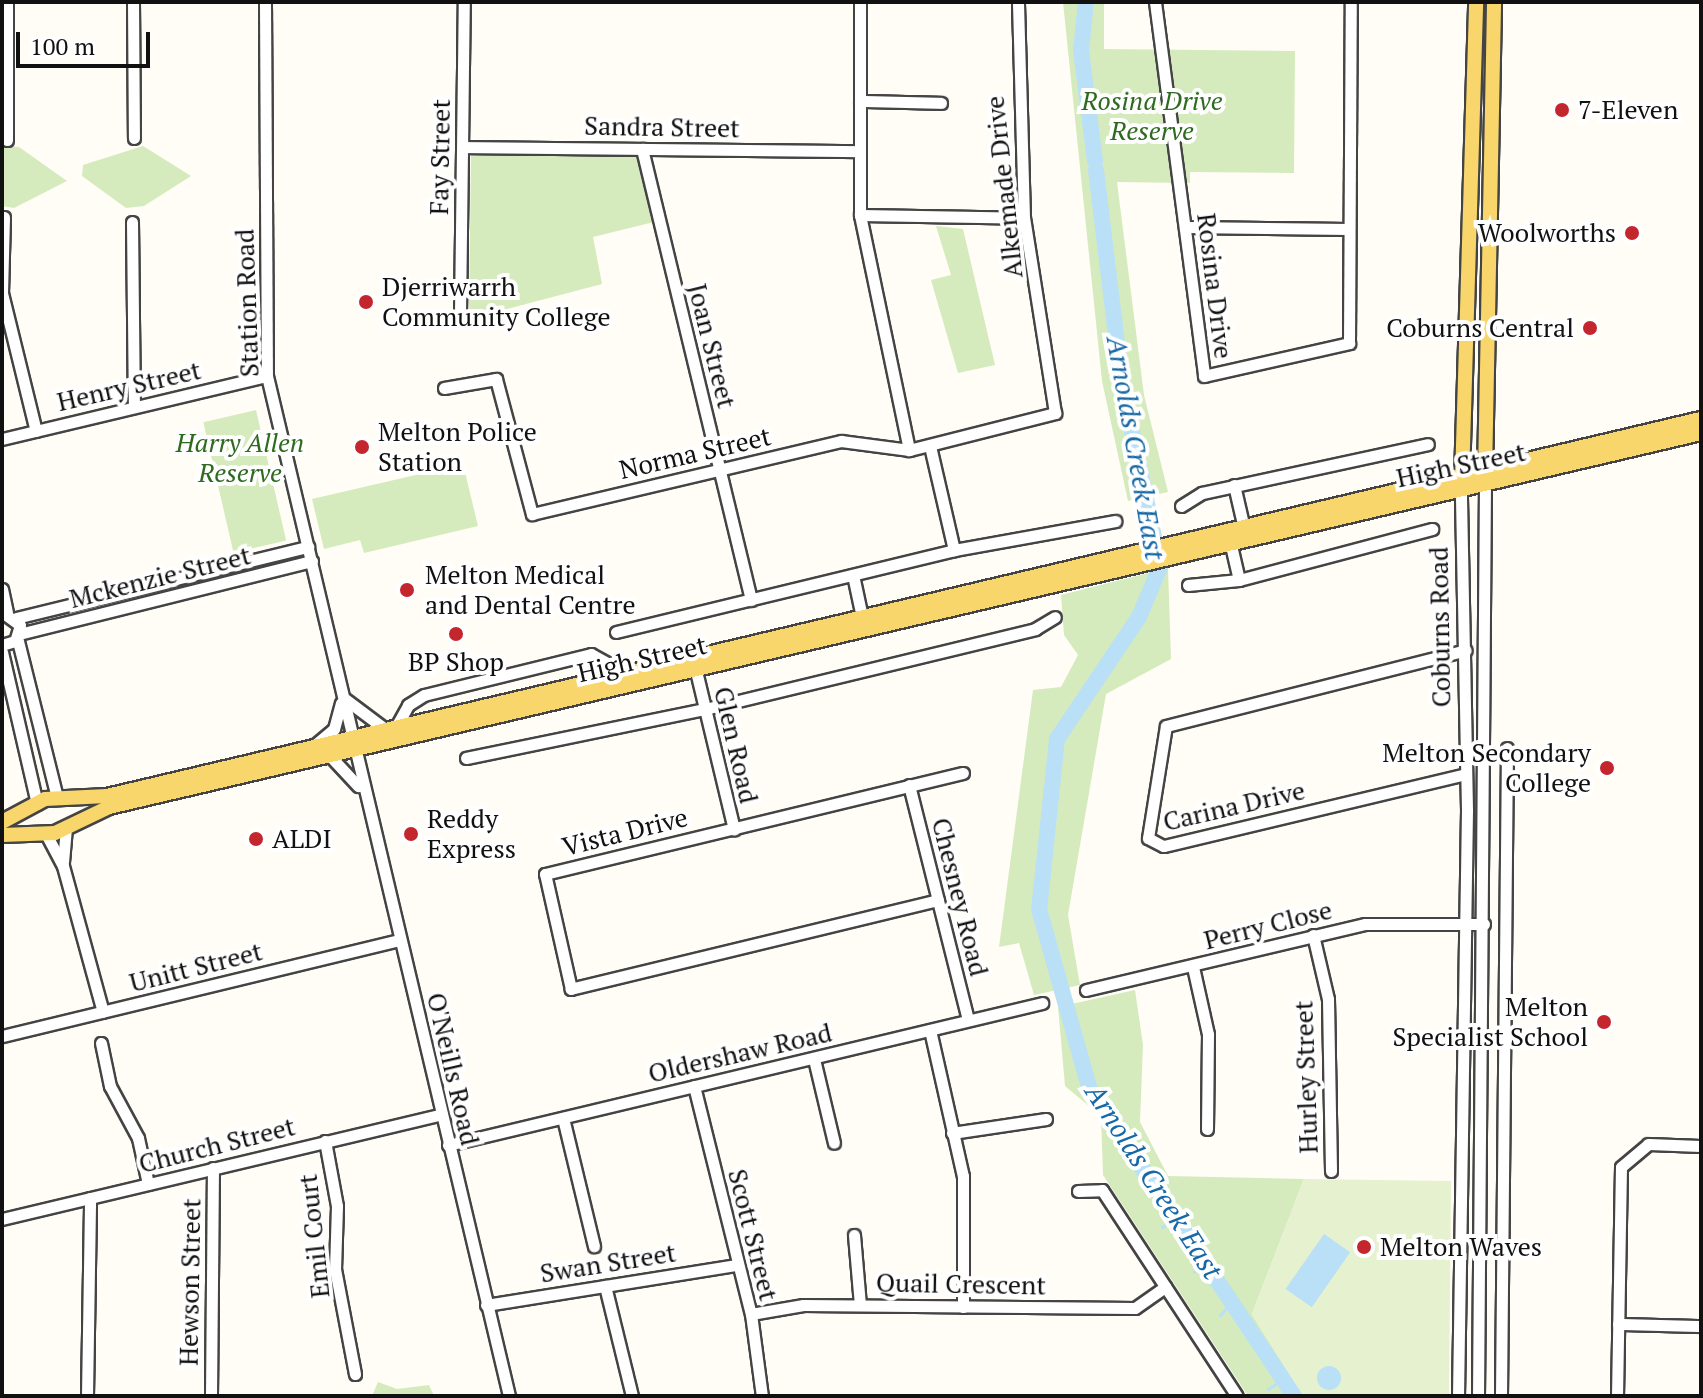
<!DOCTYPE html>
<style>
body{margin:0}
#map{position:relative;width:1703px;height:1398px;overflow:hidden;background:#fffdf5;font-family:"PT Serif",serif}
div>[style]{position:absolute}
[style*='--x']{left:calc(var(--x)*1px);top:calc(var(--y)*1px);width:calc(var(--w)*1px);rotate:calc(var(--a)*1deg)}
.green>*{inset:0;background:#d5ebbd;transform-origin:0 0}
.pitch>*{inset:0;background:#e6f2cf}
.water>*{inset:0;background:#b9e0f7;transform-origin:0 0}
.round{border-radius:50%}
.stream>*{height:3px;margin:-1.5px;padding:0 1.5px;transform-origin:1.5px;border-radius:1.5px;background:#b9e0f7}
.river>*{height:16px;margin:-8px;padding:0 8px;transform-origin:8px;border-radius:8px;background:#b9e0f7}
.roads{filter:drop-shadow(2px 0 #444) drop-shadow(-2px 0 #444) drop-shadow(0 2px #444) drop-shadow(0 -2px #444)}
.minor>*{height:11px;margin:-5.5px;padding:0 5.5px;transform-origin:5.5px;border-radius:5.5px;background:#fff}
.major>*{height:14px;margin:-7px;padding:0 7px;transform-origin:7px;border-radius:7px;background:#f9d66b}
.dots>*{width:22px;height:22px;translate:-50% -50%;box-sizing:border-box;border:4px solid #fff;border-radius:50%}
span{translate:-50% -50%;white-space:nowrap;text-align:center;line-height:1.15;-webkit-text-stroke:8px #fff;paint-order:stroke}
.park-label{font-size:26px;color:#2f6b1f;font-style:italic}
.poi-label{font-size:26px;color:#111}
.left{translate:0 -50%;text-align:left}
.right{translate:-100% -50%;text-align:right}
.street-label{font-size:26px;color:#111}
.water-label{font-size:28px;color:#1768a6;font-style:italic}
.frame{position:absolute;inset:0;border:4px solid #111;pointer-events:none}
.scale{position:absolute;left:16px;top:32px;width:134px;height:36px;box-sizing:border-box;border:4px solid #111;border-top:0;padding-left:10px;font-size:24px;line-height:28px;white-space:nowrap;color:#111;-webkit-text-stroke:6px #fff;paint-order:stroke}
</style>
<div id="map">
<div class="green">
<div style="clip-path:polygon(1063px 2px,1104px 2px,1104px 49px,1295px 51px,1294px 173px,1190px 172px,1190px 183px,1117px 182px,1144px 395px,1168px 492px,1128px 501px,1102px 381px)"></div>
<div style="clip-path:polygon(2px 146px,19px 147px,67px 181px,14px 208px,2px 206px)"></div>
<div style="clip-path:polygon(143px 146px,191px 176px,144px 206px,126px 208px,82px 176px,83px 165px)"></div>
<div style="clip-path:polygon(471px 152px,639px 156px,654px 222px,593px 237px,602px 284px,469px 319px)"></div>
<div style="clip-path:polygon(936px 226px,963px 229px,995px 365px,958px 373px,931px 280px,951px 275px)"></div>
<div style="left:256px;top:410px;width:134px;height:54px;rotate:77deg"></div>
<div style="clip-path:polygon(463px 464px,478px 526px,364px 553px,360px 540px,324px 549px,312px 499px)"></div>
<div style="clip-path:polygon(1168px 568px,1171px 659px,1106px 694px,1068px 915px,1080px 985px,1034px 995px,1019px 943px,999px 947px,1033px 690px,1061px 687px,1078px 655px,1064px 635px,1061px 595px)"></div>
<div style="clip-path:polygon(1135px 990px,1143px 1045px,1140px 1122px,1168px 1176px,1304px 1179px,1252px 1314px,1303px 1396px,1248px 1396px,1103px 1175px,1101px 1116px,1065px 1086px,1058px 1007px)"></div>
<div style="clip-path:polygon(378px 1382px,397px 1389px,429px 1385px,434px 1396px,372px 1396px)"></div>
</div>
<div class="pitch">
<div style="clip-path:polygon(1304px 1179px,1451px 1181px,1449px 1396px,1303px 1396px,1252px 1314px)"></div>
</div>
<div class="water">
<div style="left:1324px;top:1234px;width:32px;height:67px;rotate:35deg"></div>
<div class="round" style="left:1317px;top:1366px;width:24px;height:24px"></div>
</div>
<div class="stream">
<div style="--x:1162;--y:1227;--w:17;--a:-33"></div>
<div style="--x:1194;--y:1272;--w:16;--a:-45"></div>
<div style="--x:1240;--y:1313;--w:11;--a:27"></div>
<div style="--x:1220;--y:1315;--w:18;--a:-47"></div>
<div style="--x:1268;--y:1389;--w:18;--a:-34"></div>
</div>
<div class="river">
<div style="--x:1086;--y:2;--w:48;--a:95.9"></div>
<div style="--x:1081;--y:50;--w:112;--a:82.8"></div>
<div style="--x:1096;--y:170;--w:209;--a:83.1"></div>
<div style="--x:1121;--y:378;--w:193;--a:78.3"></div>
<div style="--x:1160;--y:567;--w:54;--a:112.8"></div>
<div style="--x:1139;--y:617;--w:147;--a:123.9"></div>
<div style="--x:1057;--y:739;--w:171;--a:96"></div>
<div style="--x:1039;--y:909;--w:188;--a:74.3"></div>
<div style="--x:1090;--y:1090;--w:368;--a:56.3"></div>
</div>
<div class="roads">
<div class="minor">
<div style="--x:7;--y:2;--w:138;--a:90"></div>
<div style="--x:133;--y:2;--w:136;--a:89.6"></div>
<div style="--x:265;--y:2;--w:374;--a:89.7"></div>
<div style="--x:267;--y:376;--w:1048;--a:76.65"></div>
<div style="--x:860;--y:2;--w:213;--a:90"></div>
<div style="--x:860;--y:215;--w:240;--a:78.2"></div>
<div style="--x:1155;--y:2;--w:377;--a:82.5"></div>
<div style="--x:1204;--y:376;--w:149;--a:-12.8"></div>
<div style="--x:1349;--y:343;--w:341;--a:-89.7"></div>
<div style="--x:860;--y:101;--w:81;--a:1.4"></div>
<div style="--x:463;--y:147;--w:397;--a:0.6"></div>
<div style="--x:642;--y:149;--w:464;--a:76.4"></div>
<div style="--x:860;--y:215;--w:164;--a:1"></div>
<div style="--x:4;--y:217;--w:76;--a:91.5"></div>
<div style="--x:2;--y:293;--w:142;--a:76.2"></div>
<div style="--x:132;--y:222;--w:185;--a:89.4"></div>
<div style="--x:1185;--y:227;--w:163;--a:0.7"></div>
<div style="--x:460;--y:313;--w:311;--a:-89.3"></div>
<div style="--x:444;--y:388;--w:53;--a:-9.8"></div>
<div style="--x:496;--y:379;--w:140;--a:75.1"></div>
<div style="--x:532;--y:514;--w:318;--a:-13.3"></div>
<div style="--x:841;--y:441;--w:69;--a:7.5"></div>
<div style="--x:909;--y:450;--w:151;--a:-14.2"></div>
<div style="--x:1055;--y:413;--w:197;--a:-99"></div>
<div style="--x:1024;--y:218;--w:216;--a:-91.6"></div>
<div style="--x:2;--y:439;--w:272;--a:-13.4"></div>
<div style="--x:930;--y:446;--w:107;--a:77"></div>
<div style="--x:1234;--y:485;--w:39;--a:77"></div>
<div style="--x:1181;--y:506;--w:25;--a:-32"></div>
<div style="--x:1202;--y:493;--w:231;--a:-12.2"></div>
<div style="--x:1230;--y:541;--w:40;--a:77"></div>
<div style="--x:853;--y:575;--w:43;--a:77.9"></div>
<div style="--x:1188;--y:585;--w:51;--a:-5.6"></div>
<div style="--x:1239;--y:580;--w:200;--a:-14.8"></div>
<div style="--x:2;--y:589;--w:24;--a:78"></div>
<div style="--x:2;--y:612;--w:22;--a:36"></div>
<div style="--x:20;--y:625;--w:17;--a:107"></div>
<div style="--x:15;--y:641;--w:14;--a:163"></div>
<div style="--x:16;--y:618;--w:301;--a:-13.7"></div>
<div style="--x:616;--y:632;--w:348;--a:-13.6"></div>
<div style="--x:954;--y:550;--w:164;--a:-10.2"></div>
<div style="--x:19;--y:634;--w:302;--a:-14"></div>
<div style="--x:17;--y:637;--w:166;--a:76"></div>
<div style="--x:2;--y:652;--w:156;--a:77"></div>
<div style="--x:696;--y:671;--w:163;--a:76.5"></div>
<div style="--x:345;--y:699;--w:50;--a:36.9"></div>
<div style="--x:396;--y:727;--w:25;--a:-61"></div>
<div style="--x:408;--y:705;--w:19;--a:-32"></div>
<div style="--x:424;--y:695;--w:172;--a:-13.8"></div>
<div style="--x:591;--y:654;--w:39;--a:29"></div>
<div style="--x:316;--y:744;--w:23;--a:-40"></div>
<div style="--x:334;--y:729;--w:27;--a:-75"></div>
<div style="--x:331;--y:757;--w:40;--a:47"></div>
<div style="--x:466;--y:758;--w:244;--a:-11.6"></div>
<div style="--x:705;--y:709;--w:340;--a:-13.6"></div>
<div style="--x:1035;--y:629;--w:23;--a:-31"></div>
<div style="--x:1466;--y:774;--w:311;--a:166.6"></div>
<div style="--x:1163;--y:846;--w:17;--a:-152"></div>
<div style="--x:1148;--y:838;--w:113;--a:-80.9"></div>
<div style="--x:1166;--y:726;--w:309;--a:-14.2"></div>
<div style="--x:909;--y:785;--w:242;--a:75.9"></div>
<div style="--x:45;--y:832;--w:38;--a:62"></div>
<div style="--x:63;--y:866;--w:151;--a:74.7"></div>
<div style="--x:63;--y:862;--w:35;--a:-85"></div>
<div style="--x:938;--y:900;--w:378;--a:166.4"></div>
<div style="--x:571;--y:989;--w:118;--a:-102.7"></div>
<div style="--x:545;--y:874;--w:430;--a:-13.6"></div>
<div style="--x:1313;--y:935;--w:66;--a:76.8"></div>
<div style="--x:1328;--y:999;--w:172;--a:89"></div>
<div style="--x:1193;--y:967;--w:69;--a:77.4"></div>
<div style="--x:1208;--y:1034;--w:95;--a:90.6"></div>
<div style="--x:1086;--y:990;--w:287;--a:-13.3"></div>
<div style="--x:1365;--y:924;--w:119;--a:0"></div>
<div style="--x:930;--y:1030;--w:150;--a:77.3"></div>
<div style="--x:963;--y:1176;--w:131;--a:90"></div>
<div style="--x:2;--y:1036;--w:409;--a:-13.6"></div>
<div style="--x:101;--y:1043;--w:44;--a:78.2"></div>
<div style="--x:110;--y:1086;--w:59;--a:61.7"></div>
<div style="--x:138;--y:1138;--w:47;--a:77.7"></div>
<div style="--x:814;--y:1059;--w:86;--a:76.6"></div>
<div style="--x:694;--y:1086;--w:235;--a:76"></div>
<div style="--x:751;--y:1314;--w:83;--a:82.4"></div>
<div style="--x:563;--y:1118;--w:132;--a:76.4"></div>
<div style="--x:952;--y:1133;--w:95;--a:-8.5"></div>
<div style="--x:325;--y:1141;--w:66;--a:79.5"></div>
<div style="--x:337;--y:1206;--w:63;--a:91.8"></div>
<div style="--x:335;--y:1269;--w:107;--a:79.2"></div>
<div style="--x:448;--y:1145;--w:611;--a:-13.44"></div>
<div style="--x:1078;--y:1191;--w:24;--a:-2"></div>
<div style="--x:1102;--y:1190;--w:246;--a:56.8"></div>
<div style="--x:2;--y:1219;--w:452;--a:-13.4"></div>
<div style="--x:854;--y:1235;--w:70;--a:85.1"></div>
<div style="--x:605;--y:1286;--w:113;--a:76.2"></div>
<div style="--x:486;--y:1305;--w:254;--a:-9.1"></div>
<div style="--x:751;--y:1314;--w:53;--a:-9.8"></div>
<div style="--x:803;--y:1305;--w:332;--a:0.5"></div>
<div style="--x:1135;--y:1308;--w:37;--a:-35"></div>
<div style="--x:1618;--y:1324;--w:83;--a:1.4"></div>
<div style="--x:87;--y:1396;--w:198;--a:-89.1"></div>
<div style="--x:211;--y:1396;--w:228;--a:-89.5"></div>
<div style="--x:1458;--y:1396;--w:586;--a:-89.12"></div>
<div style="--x:1467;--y:810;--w:319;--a:-91.1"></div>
<div style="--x:1478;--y:1396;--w:910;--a:-89.56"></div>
<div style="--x:1501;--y:1396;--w:648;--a:-89.47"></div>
<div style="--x:1617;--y:1396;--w:229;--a:-89"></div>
<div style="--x:1621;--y:1167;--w:35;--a:-40"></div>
<div style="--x:1648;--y:1144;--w:53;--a:2.2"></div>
</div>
<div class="major">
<div style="--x:1485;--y:474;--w:472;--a:-88.9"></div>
<div style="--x:1462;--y:479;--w:477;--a:-88.3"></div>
<div style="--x:2;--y:822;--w:49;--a:-28.1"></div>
<div style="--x:45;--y:799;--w:62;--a:-2.8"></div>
<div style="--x:107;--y:796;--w:1638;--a:-13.31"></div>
<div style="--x:2;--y:835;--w:53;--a:-2.2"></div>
<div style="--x:55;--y:833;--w:60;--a:-25.7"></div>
<div style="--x:109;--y:807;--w:1635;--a:-13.22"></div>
</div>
</div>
<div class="dots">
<div style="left:1562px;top:110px;background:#c4262e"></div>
<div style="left:1632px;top:233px;background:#c4262e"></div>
<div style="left:366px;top:302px;background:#c4262e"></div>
<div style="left:1590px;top:328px;background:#c4262e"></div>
<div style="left:362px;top:447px;background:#c4262e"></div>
<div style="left:407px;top:590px;background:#c4262e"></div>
<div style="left:456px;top:634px;background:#c4262e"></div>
<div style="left:1607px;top:768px;background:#c4262e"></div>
<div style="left:411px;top:834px;background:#c4262e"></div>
<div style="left:256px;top:839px;background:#c4262e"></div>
<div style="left:1604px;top:1022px;background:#c4262e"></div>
<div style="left:1364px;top:1247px;background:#c4262e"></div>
</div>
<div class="park-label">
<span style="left:1152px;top:116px">Rosina Drive<br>Reserve</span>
<span style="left:240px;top:458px">Harry Allen<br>Reserve</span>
</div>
<div class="poi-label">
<span class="left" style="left:1578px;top:110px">7-Eleven</span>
<span class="right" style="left:1616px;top:233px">Woolworths</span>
<span class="left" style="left:382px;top:302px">Djerriwarrh<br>Community College</span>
<span class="right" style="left:1574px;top:328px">Coburns Central</span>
<span class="left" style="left:378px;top:447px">Melton Police<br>Station</span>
<span class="left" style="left:425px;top:590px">Melton Medical<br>and Dental Centre</span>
<span style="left:456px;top:662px">BP Shop</span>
<span class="right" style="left:1591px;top:768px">Melton Secondary<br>College</span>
<span class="left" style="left:427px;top:834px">Reddy<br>Express</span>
<span class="left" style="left:272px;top:839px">ALDI</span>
<span class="right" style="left:1588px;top:1022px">Melton<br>Specialist School</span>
<span class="left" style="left:1380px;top:1247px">Melton Waves</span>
</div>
<div class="street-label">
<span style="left:662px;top:127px;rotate:1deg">Sandra Street</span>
<span style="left:440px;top:157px;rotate:-89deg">Fay Street</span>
<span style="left:1004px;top:187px;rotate:-96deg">Alkemade Drive</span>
<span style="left:1215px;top:286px;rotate:83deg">Rosina Drive</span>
<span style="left:247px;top:303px;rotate:-92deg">Station Road</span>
<span style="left:712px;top:346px;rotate:76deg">Joan Street</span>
<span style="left:129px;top:386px;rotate:-13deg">Henry Street</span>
<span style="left:695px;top:453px;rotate:-13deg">Norma Street</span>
<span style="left:1461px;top:465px;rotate:-12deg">High Street</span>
<span style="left:160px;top:577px;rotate:-14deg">Mckenzie Street</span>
<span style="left:1440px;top:627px;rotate:-91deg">Coburns Road</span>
<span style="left:642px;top:659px;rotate:-13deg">High Street</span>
<span style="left:736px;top:745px;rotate:77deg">Glen Road</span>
<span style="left:1234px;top:806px;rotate:-13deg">Carina Drive</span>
<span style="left:625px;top:832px;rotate:-14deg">Vista Drive</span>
<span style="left:960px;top:897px;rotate:76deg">Chesney Road</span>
<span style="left:1268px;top:925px;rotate:-14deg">Perry Close</span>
<span style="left:196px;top:967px;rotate:-14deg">Unitt Street</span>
<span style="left:740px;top:1053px;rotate:-13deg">Oldershaw Road</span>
<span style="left:453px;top:1069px;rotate:77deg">O'Neills Road</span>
<span style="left:1306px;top:1077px;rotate:-92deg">Hurley Street</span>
<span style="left:217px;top:1145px;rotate:-14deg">Church Street</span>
<span style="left:753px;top:1235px;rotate:76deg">Scott Street</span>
<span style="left:314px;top:1236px;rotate:-96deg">Emil Court</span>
<span style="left:608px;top:1263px;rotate:-9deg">Swan Street</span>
<span style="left:190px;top:1282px;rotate:-89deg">Hewson Street</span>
<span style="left:961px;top:1284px;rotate:1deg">Quail Crescent</span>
</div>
<div class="water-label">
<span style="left:1136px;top:448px;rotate:80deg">Arnolds Creek East</span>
<span style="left:1154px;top:1181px;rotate:57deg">Arnolds Creek East</span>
</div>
<div class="frame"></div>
<div class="scale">100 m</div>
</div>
